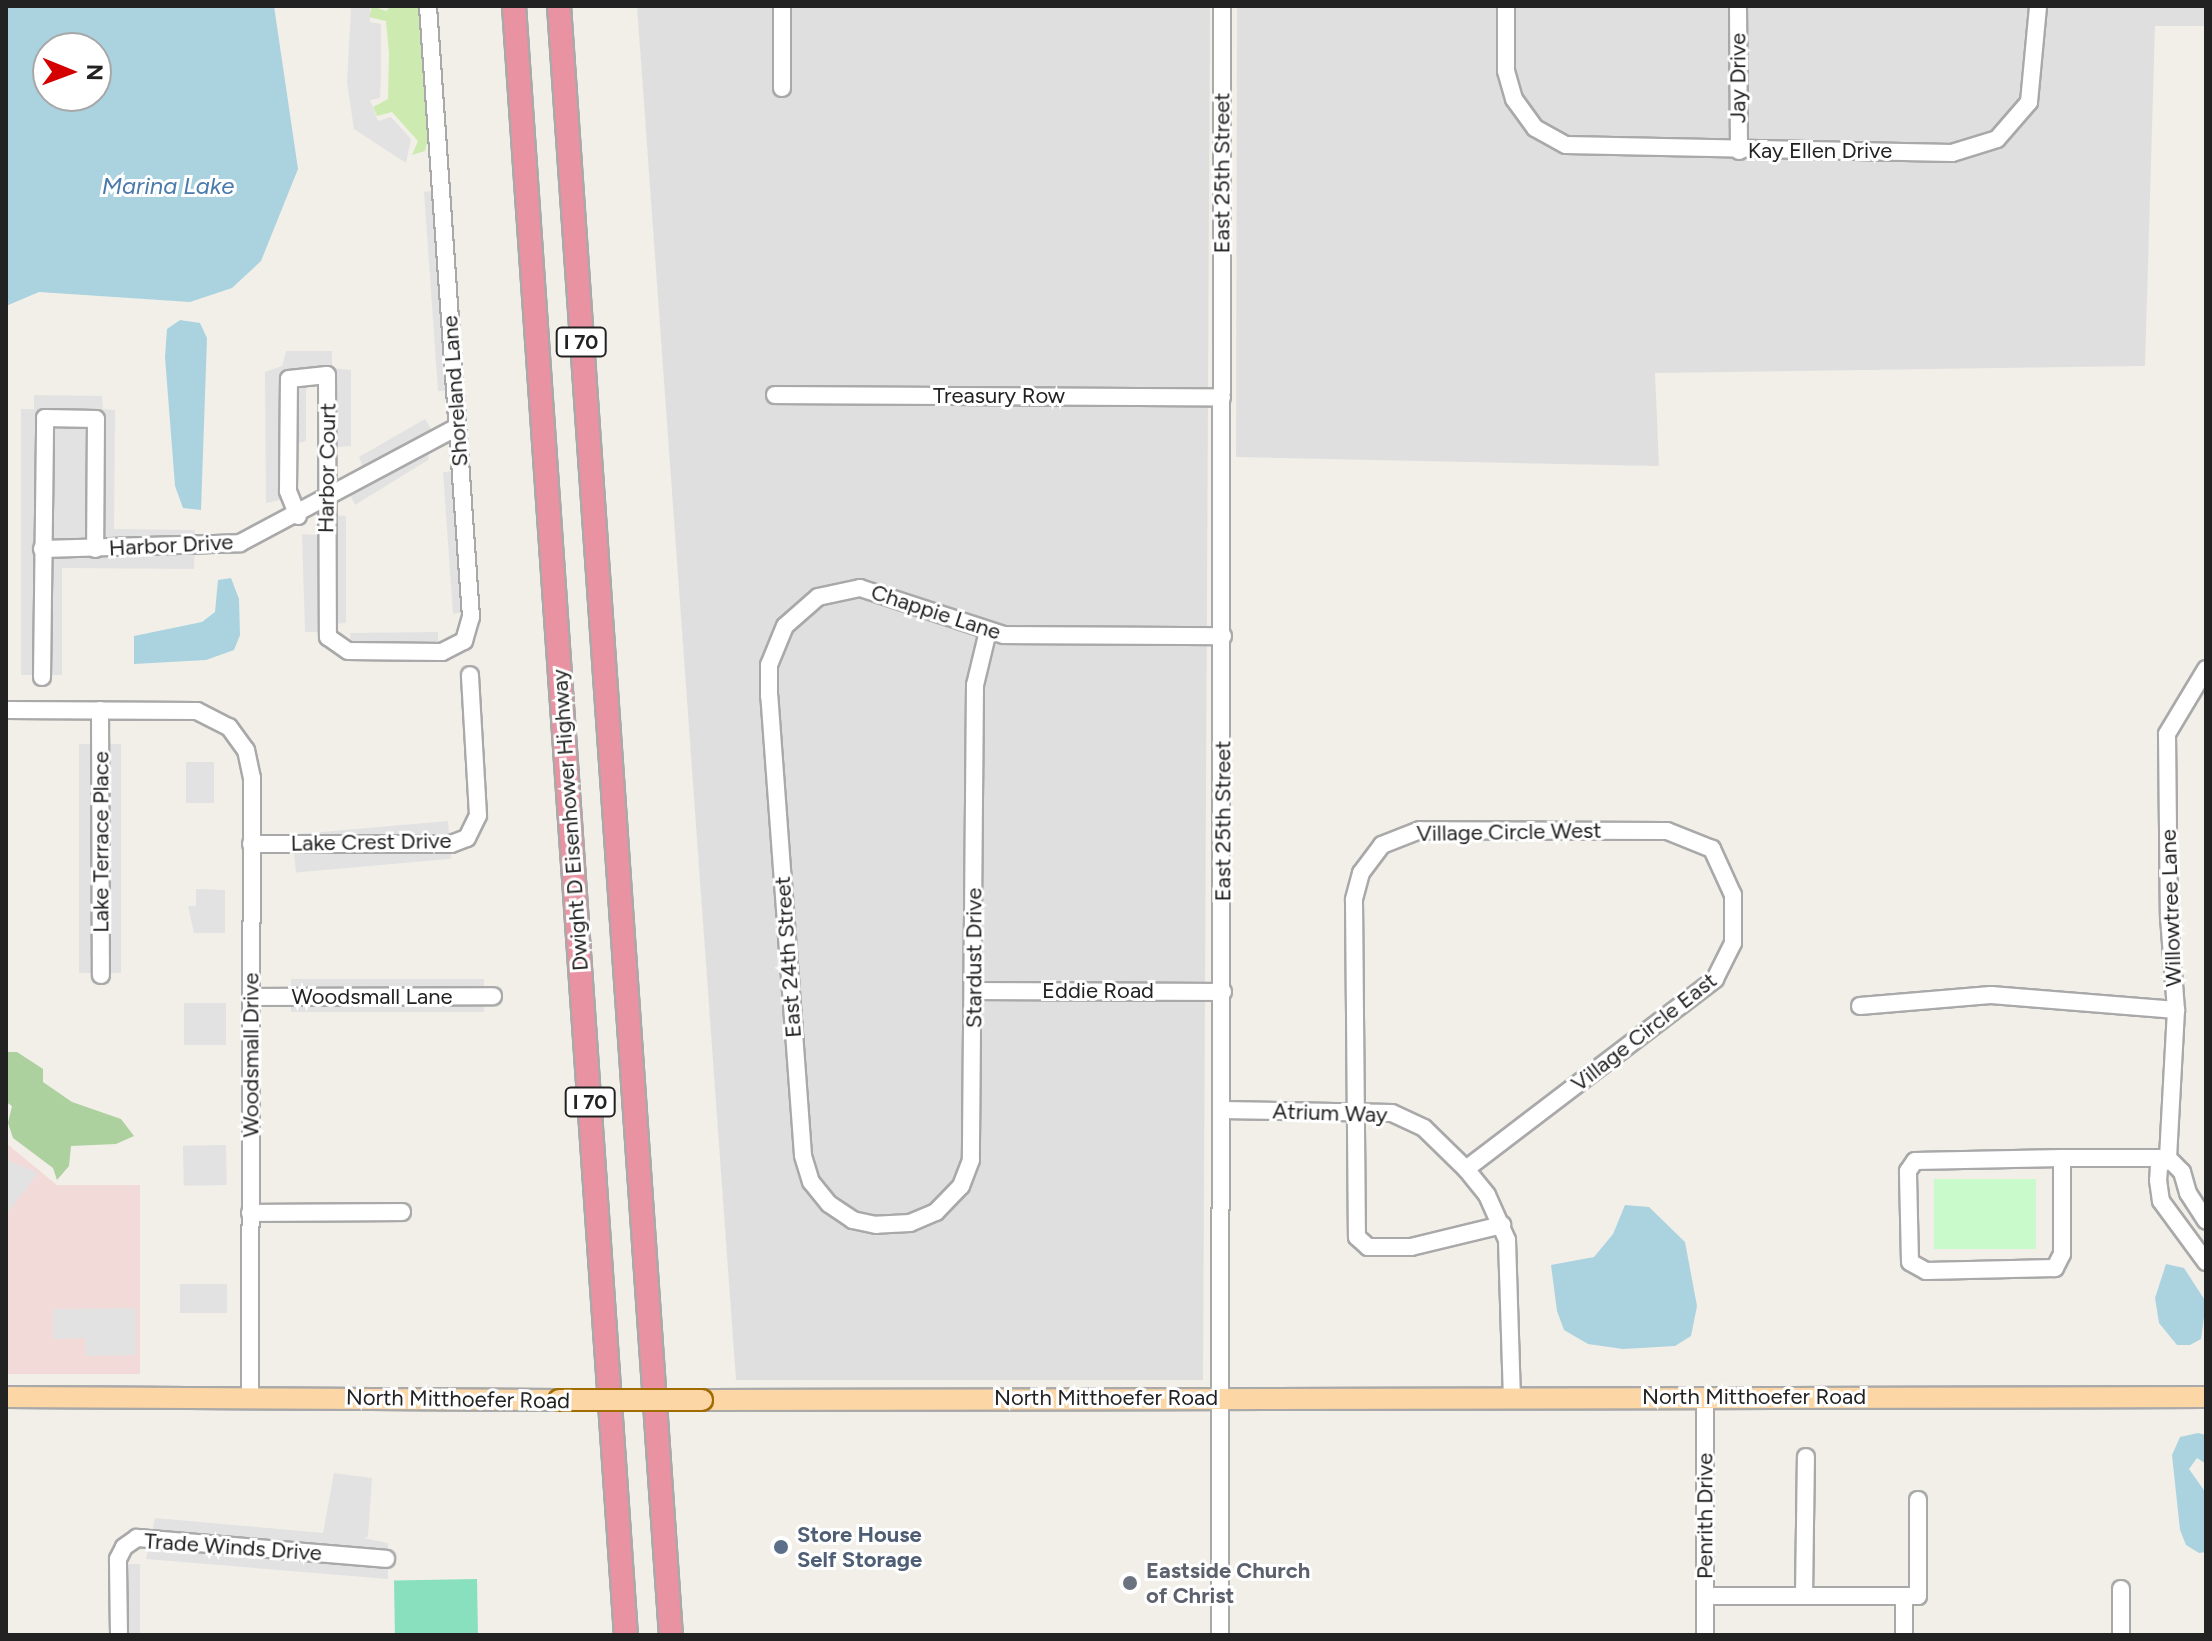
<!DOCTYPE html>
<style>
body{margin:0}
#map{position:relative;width:2212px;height:1641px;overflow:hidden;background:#f2efe9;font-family:Figtree,sans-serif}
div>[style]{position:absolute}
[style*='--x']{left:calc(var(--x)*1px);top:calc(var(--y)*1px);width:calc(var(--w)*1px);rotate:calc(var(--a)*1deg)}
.residential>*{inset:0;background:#e0dfdf}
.commercial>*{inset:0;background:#f2dad9}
.grass>*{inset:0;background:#cdebb0}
.forest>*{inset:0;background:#add19e}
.park>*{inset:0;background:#c8facc;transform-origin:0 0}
.pitch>*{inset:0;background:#88e0be;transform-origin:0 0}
.parking>*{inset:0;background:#e2e2e2;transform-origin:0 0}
.water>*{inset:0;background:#aad3df}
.roads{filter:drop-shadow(2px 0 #a9a9a9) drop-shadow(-2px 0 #a9a9a9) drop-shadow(0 2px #a9a9a9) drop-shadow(0 -2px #a9a9a9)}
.minor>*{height:16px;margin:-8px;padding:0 8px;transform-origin:8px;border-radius:8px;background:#fff}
.major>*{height:20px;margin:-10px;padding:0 10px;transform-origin:10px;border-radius:10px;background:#fcd6a4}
.highway>*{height:22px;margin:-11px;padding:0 11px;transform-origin:11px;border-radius:11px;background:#e892a2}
.bridges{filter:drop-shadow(2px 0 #a06b00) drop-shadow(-2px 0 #a06b00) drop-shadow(0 2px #a06b00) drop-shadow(0 -2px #a06b00)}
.major-bridge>*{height:20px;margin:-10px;padding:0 10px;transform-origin:10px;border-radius:10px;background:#fcd6a4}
.dots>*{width:22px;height:22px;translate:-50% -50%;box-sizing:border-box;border:4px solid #fff;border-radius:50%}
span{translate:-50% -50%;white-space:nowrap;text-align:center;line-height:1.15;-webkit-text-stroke:6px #fff;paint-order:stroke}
.shield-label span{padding:2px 6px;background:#fff;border:2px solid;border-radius:6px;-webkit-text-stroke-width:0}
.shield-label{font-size:20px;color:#222;font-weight:700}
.street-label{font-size:22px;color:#222}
.service-label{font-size:22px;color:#4e5e75;font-weight:700}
.left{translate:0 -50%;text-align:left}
.worship-label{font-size:22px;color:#5b616d;font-weight:700}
.water-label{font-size:24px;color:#4a7aab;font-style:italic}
.frame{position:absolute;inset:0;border:8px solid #222;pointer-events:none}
.north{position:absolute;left:32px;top:32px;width:80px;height:80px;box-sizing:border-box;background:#fff;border:2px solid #a7a7a7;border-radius:50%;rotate:91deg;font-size:22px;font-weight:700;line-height:32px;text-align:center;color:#222}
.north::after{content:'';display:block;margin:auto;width:28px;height:36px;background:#d40000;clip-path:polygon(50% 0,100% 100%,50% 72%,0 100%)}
</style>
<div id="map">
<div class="residential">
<div style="clip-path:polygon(637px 6px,1210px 6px,1203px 1380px,736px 1380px)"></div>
<div style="clip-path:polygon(1237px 6px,2206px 6px,2206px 26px,2155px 26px,2145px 366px,1655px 373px,1659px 466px,1236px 457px)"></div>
</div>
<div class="commercial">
<div style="clip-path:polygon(6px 1143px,57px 1185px,140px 1185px,140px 1374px,6px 1374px)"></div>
</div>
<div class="grass">
<div style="clip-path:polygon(372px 6px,386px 11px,391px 6px,418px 6px,429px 135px,425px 151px,412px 155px,418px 141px,392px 112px,377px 116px,373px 107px,388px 99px,389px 53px,386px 21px,369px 17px)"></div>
</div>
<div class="forest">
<div style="clip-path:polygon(6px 1052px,17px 1052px,43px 1069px,43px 1082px,72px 1102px,121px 1119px,134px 1136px,116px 1144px,71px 1146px,69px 1166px,57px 1180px,53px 1168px,13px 1138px,8px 1123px,12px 1106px,6px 1102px)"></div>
</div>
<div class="park">
<div style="left:2036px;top:1179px;width:70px;height:102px;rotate:90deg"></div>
</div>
<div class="pitch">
<div style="left:477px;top:1579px;width:56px;height:83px;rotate:89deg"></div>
</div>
<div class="parking">
<div style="clip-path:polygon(370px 6px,370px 22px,381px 24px,381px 77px,380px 98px,370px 100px,378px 121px,391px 117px,411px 139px,406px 163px,354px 129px,347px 83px,351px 8px)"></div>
<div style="left:448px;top:190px;width:200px;height:24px;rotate:86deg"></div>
<div style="clip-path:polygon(286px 351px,332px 351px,332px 368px,351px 370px,351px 446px,323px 448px,323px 388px,316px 381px,306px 382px,306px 441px,289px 446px,289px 498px,266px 503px,265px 372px,282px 366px)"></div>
<div style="clip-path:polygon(34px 395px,102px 396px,103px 409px,115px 410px,114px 529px,195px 530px,194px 569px,62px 568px,62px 675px,21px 675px,21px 409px,34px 409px)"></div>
<div style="clip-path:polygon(425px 419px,431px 429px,428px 460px,355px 505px,351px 497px,362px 464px,359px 457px)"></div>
<div style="left:470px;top:470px;width:142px;height:27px;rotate:86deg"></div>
<div style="clip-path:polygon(332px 515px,346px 516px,346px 623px,333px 624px,332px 632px,305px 632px,302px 534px,317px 535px,317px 522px)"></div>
<div style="clip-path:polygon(438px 632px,438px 661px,352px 658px,350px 633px)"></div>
<div style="left:79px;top:744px;width:42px;height:229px"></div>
<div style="left:186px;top:762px;width:28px;height:41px"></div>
<div style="left:448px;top:821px;width:38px;height:156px;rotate:85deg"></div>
<div style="clip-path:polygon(196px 889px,225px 890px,225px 933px,194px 933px,188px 906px,196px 906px)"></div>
<div style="left:291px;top:979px;width:193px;height:33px"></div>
<div style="left:226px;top:1003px;width:42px;height:42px;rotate:90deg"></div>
<div style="left:226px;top:1145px;width:40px;height:43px;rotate:89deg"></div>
<div style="clip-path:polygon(6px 1159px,38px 1173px,6px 1215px)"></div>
<div style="left:180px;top:1284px;width:47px;height:29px"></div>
<div style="clip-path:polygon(136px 1308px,136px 1355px,86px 1356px,85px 1338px,53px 1339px,53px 1309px)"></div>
<div style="clip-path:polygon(334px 1473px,372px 1478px,368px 1537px,363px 1538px,388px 1543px,388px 1579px,146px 1559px,155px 1518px,323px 1533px)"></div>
<div style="left:119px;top:1564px;width:21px;height:71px"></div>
</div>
<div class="water">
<div style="clip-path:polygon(evenodd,6px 6px,274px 6px,298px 169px,261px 261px,232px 288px,190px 302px,39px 292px,6px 306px,6px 6px,48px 48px,96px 48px,96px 96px,48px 96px,48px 48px)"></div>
<div style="clip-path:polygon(180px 320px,200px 323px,207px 338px,201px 510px,183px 508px,175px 486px,165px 357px,167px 329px)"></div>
<div style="clip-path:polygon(231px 578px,239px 599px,240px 635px,234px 650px,206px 660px,134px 664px,134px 636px,202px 622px,215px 612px,218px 580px)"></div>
<div style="clip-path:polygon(1625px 1205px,1649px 1207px,1685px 1242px,1697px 1306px,1691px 1336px,1675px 1346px,1623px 1349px,1588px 1344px,1564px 1330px,1557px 1311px,1551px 1265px,1594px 1257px,1613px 1234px)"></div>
<div style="clip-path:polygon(2166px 1264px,2184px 1268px,2206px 1302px,2201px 1339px,2190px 1345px,2177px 1345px,2159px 1323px,2155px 1298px)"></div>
<div style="clip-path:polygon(2198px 1433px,2206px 1435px,2206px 1464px,2197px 1458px,2189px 1469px,2206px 1493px,2206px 1552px,2199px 1553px,2186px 1545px,2180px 1530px,2172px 1455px,2180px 1437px)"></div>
</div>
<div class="roads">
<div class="minor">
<div style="--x:1506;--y:6;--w:65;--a:90"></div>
<div style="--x:1506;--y:71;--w:29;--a:74"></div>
<div style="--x:1514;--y:99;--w:36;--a:54"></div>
<div style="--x:1535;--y:128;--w:35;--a:29"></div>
<div style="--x:1566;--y:145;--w:386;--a:1.2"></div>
<div style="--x:1952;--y:153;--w:47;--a:-17.3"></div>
<div style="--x:1997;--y:139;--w:49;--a:-49.1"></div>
<div style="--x:2029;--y:102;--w:96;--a:-84.6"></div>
<div style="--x:1738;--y:6;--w:145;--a:89.6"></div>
<div style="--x:782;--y:88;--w:82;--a:-90"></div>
<div style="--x:775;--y:395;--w:447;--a:0.3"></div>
<div style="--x:298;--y:516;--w:27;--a:-112"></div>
<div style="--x:288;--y:491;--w:112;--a:-89.5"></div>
<div style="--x:289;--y:379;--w:38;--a:-6"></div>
<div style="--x:327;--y:375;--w:262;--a:89.8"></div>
<div style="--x:328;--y:637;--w:24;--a:35"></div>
<div style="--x:348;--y:651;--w:94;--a:0.6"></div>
<div style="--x:442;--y:652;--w:25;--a:-27"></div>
<div style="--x:464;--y:641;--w:25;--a:-74"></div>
<div style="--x:471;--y:617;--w:613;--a:-94.03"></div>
<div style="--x:42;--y:549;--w:198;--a:-1.7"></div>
<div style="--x:240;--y:543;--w:246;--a:-28.1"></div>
<div style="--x:988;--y:631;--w:56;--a:103.5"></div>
<div style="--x:975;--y:685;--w:475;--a:90.5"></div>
<div style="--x:971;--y:1160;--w:28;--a:111"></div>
<div style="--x:961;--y:1186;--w:36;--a:134"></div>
<div style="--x:936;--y:1212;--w:28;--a:157"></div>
<div style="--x:910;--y:1223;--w:34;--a:177"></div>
<div style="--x:876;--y:1225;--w:24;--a:-168"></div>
<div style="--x:853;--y:1220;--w:29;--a:-146"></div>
<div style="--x:829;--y:1204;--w:28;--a:-129"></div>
<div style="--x:811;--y:1182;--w:28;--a:-107"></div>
<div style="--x:803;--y:1155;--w:460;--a:-94.2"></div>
<div style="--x:769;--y:696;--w:31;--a:-90"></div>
<div style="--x:769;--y:665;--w:42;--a:-67.7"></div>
<div style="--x:785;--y:626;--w:44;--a:-41.3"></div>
<div style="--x:818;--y:597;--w:43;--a:-12.1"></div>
<div style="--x:860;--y:588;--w:151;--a:18.1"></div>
<div style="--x:1004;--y:635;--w:219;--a:0.3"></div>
<div style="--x:2206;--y:669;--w:76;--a:121"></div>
<div style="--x:2167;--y:734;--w:183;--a:89.4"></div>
<div style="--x:2169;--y:917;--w:93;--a:85.7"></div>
<div style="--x:2176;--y:1010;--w:148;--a:93.1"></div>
<div style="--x:2168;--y:1158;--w:13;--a:135"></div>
<div style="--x:2159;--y:1167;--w:13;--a:94"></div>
<div style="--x:2158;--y:1180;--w:21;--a:82"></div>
<div style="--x:2161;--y:1201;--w:76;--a:53.6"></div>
<div style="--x:42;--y:677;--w:259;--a:-89.3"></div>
<div style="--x:45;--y:418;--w:51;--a:1.1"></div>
<div style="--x:96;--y:419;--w:130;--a:90.4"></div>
<div style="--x:6;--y:710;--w:191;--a:0.3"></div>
<div style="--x:197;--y:711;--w:36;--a:27"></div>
<div style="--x:229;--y:727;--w:29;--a:54"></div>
<div style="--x:246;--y:750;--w:29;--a:78"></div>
<div style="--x:252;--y:778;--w:619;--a:90.19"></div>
<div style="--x:100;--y:710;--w:265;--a:89.8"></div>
<div style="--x:251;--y:844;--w:200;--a:0"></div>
<div style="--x:451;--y:844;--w:17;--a:-21"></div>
<div style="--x:467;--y:838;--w:25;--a:-64"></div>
<div style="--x:478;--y:815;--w:140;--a:-93.3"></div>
<div style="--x:974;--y:991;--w:249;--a:0.2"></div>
<div style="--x:251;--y:997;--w:242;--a:-0.2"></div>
<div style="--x:1860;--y:1006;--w:131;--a:-4.8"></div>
<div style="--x:1991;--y:995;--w:186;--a:4.6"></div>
<div style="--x:1223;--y:1110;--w:169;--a:1"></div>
<div style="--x:1392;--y:1113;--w:35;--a:25"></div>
<div style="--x:1424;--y:1128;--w:59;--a:44.3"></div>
<div style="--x:1466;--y:1169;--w:33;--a:51"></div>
<div style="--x:1487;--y:1195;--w:49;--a:66"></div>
<div style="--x:1507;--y:1240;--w:157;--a:88.2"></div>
<div style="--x:2062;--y:1158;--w:96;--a:90"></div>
<div style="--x:2062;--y:1254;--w:16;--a:117"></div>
<div style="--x:2055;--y:1268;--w:129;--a:178.7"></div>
<div style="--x:1926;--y:1271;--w:18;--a:-151"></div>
<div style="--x:1910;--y:1262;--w:91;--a:-91.3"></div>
<div style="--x:1908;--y:1171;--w:12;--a:-55"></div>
<div style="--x:1915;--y:1161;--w:147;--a:-1.2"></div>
<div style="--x:2062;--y:1158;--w:106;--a:0"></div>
<div style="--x:2168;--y:1158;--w:20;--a:45"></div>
<div style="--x:2182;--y:1172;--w:22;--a:74"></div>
<div style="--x:2188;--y:1193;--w:33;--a:57"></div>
<div style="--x:1466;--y:1169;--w:313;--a:-37.3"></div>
<div style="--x:1715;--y:979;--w:40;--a:-63.4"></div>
<div style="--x:1733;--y:943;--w:48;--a:-90"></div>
<div style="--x:1733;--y:895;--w:51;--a:-114.5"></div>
<div style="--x:1712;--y:849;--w:48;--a:-158.2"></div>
<div style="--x:1667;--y:831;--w:247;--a:-179.8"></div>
<div style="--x:1420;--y:830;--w:41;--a:158.5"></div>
<div style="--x:1382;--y:845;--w:35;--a:127"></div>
<div style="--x:1361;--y:873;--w:28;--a:105"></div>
<div style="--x:1354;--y:900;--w:337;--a:89.5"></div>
<div style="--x:1357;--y:1237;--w:15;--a:42"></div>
<div style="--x:1368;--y:1247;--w:43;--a:0"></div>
<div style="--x:1411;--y:1247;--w:94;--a:-13.6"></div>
<div style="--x:250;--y:1213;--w:152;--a:-0.4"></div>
<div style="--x:1705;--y:1596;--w:213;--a:0"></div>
<div style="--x:1918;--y:1596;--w:96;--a:-90"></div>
<div style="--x:1804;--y:1596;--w:139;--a:-89.2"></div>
<div style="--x:1904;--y:1596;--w:39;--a:90"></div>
<div style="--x:119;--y:1635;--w:76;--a:-90.8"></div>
<div style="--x:118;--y:1559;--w:13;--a:-63"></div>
<div style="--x:124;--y:1547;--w:16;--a:-35"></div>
<div style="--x:137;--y:1538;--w:250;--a:4.8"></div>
<div style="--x:1220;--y:1635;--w:1629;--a:-89.93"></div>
<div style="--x:1705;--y:1635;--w:238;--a:-90"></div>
<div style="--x:2121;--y:1635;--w:46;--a:-90"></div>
</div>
<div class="major">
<div style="--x:6;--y:1397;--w:553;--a:0.31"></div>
<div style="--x:702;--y:1400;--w:1504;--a:-0.11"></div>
</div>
<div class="highway">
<div style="--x:514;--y:6;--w:1633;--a:86.07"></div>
<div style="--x:559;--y:6;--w:1633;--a:86.07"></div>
</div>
</div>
<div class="bridges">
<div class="major-bridge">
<div style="--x:559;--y:1400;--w:143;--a:0"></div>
</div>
</div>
<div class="dots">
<div style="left:781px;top:1547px;background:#5c6f8a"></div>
<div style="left:1130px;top:1583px;background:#6b7280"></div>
</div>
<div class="shield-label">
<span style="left:581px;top:342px">I 70</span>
<span style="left:590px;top:1102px">I 70</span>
</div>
<div class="street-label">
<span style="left:1738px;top:78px;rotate:-90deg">Jay Drive</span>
<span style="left:1820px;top:151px">Kay Ellen Drive</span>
<span style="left:1222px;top:173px;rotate:-90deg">East 25th Street</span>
<span style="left:455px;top:391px;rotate:-94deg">Shoreland Lane</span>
<span style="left:999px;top:396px">Treasury Row</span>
<span style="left:327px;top:468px;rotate:-89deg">Harbor Court</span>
<span style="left:171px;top:545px;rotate:-3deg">Harbor Drive</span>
<span style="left:936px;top:612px;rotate:18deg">Chappie Lane</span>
<span style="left:570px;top:820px;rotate:-94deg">Dwight D Eisenhower Highway</span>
<span style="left:1223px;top:821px;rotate:-90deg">East 25th Street</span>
<span style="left:1509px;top:832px;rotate:-1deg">Village Circle West</span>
<span style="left:101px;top:842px;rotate:-90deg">Lake Terrace Place</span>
<span style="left:371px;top:842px;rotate:-1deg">Lake Crest Drive</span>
<span style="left:2171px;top:908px;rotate:-92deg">Willowtree Lane</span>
<span style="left:788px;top:957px;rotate:-94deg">East 24th Street</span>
<span style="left:974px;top:958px;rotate:-90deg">Stardust Drive</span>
<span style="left:1098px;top:991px">Eddie Road</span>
<span style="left:372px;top:997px">Woodsmall Lane</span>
<span style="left:1644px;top:1032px;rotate:-38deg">Village Circle East</span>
<span style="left:251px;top:1055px;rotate:-90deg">Woodsmall Drive</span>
<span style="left:1330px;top:1113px;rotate:2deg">Atrium Way</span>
<span style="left:1754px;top:1397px">North Mitthoefer Road</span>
<span style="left:1106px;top:1398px">North Mitthoefer Road</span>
<span style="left:458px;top:1399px;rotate:1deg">North Mitthoefer Road</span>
<span style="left:1705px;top:1516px;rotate:-90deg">Penrith Drive</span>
<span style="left:233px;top:1547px;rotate:4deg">Trade Winds Drive</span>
</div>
<div class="service-label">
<span class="left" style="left:797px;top:1547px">Store House<br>Self Storage</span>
</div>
<div class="worship-label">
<span class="left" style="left:1146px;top:1583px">Eastside Church<br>of Christ</span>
</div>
<div class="water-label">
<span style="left:168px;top:186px">Marina Lake</span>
</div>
<div class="frame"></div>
<div class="north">N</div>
</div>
